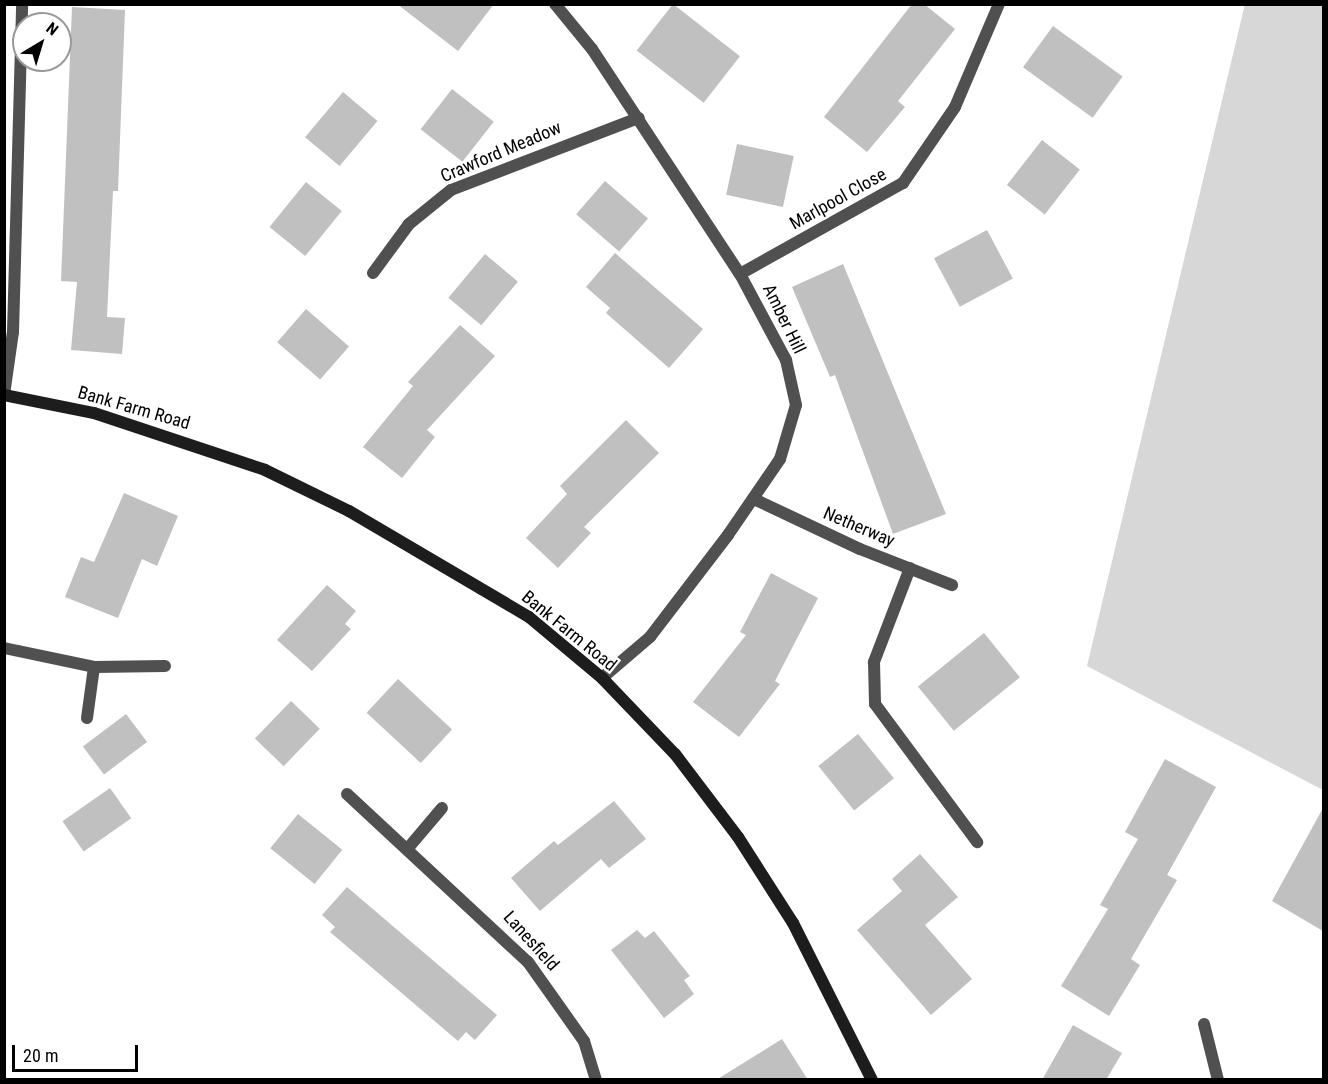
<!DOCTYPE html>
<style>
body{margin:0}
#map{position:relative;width:1328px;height:1084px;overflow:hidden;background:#fff;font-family:"Roboto Condensed",sans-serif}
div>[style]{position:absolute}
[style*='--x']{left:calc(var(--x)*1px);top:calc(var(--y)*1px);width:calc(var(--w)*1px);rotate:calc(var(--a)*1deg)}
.green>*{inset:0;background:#d7d7d7}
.building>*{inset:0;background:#c0c0c0;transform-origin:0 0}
.lane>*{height:12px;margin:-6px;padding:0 6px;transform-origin:6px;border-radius:6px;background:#505050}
.street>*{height:12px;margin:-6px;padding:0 6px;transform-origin:6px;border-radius:6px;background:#505050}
.secondary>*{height:12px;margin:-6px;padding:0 6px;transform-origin:6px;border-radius:6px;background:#1d1d1d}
span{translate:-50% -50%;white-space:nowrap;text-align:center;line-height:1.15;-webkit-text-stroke:4.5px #fff;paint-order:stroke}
.street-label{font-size:18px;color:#000}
.frame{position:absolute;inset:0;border:6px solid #000;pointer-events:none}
.north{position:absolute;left:12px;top:12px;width:60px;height:60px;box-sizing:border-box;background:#fff;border:2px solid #999;border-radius:50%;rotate:38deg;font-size:16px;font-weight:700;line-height:24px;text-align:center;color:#000}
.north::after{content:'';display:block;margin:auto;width:21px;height:27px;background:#000;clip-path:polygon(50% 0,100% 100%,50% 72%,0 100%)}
.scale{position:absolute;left:12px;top:1045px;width:126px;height:27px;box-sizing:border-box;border:3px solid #000;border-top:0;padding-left:8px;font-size:18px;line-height:21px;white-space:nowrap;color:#000;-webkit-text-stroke:4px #fff;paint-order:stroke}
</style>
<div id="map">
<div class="green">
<div style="clip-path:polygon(1245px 4px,1323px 5px,1323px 790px,1087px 666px)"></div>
</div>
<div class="building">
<div style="clip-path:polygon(397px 4px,494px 4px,458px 51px)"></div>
<div style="left:673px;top:4px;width:85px;height:59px;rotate:38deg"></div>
<div style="clip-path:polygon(912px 4px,924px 4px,955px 29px,898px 101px,905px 107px,867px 152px,824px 117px)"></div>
<div style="clip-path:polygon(72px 7px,125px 10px,118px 191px,113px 191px,107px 317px,125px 318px,122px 354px,71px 350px,77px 282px,61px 281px)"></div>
<div style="left:1053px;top:26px;width:86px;height:51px;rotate:36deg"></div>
<div style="left:452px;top:89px;width:53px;height:51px;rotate:38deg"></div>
<div style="left:343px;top:92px;width:45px;height:59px;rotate:40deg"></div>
<div style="left:1042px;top:140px;width:48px;height:57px;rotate:38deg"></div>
<div style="left:737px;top:144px;width:58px;height:52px;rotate:12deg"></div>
<div style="left:605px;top:181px;width:57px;height:44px;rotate:41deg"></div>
<div style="left:306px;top:182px;width:46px;height:58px;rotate:39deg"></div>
<div style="left:987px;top:230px;width:55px;height:60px;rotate:62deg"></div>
<div style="clip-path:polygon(615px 253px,703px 329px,669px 368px,606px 313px,610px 308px,586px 287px)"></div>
<div style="left:485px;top:254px;width:43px;height:57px;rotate:40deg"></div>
<div style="clip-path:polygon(843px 264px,946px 514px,893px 534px,835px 375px,830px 377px,792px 287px)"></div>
<div style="left:306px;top:309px;width:57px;height:44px;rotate:41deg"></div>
<div style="clip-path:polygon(460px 325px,495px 356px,427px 430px,435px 437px,402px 478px,363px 447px,413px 386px,408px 382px)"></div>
<div style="clip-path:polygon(626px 420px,659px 453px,584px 527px,591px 533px,558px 568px,526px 538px,567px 494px,560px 486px)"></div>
<div style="clip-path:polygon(124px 493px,178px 516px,157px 566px,142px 559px,118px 618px,65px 597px,81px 557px,94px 562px)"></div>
<div style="clip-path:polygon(771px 573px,818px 598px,775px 681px,780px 684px,739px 737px,693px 702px,746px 635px,740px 632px)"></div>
<div style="clip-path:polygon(327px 585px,356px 611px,345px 624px,351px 629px,312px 671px,277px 640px)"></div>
<div style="left:984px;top:633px;width:57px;height:85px;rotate:51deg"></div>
<div style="left:398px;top:679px;width:74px;height:46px;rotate:43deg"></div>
<div style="left:291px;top:701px;width:40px;height:52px;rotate:44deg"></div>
<div style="left:126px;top:714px;width:35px;height:54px;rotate:53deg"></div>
<div style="left:858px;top:734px;width:57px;height:51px;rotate:51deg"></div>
<div style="clip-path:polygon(1165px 759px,1216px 787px,1167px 875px,1177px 880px,1131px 959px,1140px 965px,1109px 1016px,1061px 986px,1108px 909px,1100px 905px,1138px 839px,1125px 832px)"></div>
<div style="left:110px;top:788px;width:37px;height:58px;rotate:55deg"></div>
<div style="clip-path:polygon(614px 801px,646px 839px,609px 868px,601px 859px,540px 911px,511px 878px,554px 841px,558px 845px)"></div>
<div style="clip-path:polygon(1323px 808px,1323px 931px,1272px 901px)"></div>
<div style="left:298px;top:814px;width:57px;height:44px;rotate:39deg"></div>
<div style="clip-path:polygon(920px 854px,958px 897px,925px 925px,972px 979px,931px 1015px,857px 930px,902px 891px,892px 879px)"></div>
<div style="clip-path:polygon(347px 887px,497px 1015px,475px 1040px,466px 1032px,458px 1041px,330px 932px,335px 927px,322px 915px)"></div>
<div style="clip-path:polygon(637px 930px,645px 938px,654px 931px,690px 976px,684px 980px,694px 994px,664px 1018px,611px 950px)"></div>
<div style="clip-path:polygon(1073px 1025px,1122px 1053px,1106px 1080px,1042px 1080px)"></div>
<div style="clip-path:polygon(782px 1039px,808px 1080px,716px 1080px)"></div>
</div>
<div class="lane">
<div style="--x:955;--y:107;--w:112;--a:-66.9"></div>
<div style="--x:910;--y:568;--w:101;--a:111"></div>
<div style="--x:874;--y:662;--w:42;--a:88.6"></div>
<div style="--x:875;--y:704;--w:172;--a:53.5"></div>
</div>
<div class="street">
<div style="--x:555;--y:4;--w:58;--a:50.6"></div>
<div style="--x:592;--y:49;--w:269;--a:56.7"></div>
<div style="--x:740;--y:274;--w:98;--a:61.9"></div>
<div style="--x:786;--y:360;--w:46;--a:77.5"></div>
<div style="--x:796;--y:405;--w:56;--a:106.5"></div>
<div style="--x:780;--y:459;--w:92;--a:124.4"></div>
<div style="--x:728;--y:535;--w:128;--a:127.4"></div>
<div style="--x:650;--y:637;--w:63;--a:139.5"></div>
<div style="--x:373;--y:273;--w:61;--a:-53.7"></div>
<div style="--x:409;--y:224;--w:54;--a:-39"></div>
<div style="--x:451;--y:190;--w:201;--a:-21"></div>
<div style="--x:740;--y:274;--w:187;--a:-29.2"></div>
<div style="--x:903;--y:183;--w:92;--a:-55.6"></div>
<div style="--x:4;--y:395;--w:64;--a:-81.9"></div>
<div style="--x:13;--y:332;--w:328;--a:-88.4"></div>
<div style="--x:754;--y:499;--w:117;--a:25.3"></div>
<div style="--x:860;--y:549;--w:99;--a:21.4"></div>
<div style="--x:4;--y:648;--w:92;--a:11.9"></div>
<div style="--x:94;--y:667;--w:71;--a:-0.8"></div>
<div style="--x:87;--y:718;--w:51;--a:-82.2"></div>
<div style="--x:347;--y:794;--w:247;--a:42.9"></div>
<div style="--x:528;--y:962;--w:97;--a:54.7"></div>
<div style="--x:584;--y:1041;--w:41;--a:72.9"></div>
<div style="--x:409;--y:847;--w:51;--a:-49.8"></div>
<div style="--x:1204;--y:1024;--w:58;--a:76"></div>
</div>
<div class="secondary">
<div style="--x:4;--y:395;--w:92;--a:11.3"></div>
<div style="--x:94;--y:413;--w:180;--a:18.4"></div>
<div style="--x:265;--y:470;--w:93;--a:26"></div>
<div style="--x:349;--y:511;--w:209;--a:30.5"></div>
<div style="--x:529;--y:617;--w:95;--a:39.9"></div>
<div style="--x:602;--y:678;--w:105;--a:46.2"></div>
<div style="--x:675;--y:754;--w:104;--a:52.8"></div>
<div style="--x:738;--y:837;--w:102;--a:57.4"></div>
<div style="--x:793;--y:923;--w:176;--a:63.3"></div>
</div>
<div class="street-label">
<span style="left:501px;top:152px;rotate:-23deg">Crawford Meadow</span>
<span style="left:838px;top:199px;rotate:-29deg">Marlpool Close</span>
<span style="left:784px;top:319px;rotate:64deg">Amber Hill</span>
<span style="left:134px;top:408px;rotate:16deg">Bank Farm Road</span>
<span style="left:859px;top:527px;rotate:23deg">Netherway</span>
<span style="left:569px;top:631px;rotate:39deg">Bank Farm Road</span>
<span style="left:531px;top:941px;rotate:48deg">Lanesfield</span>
</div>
<div class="frame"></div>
<div class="north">N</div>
<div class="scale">20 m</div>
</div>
